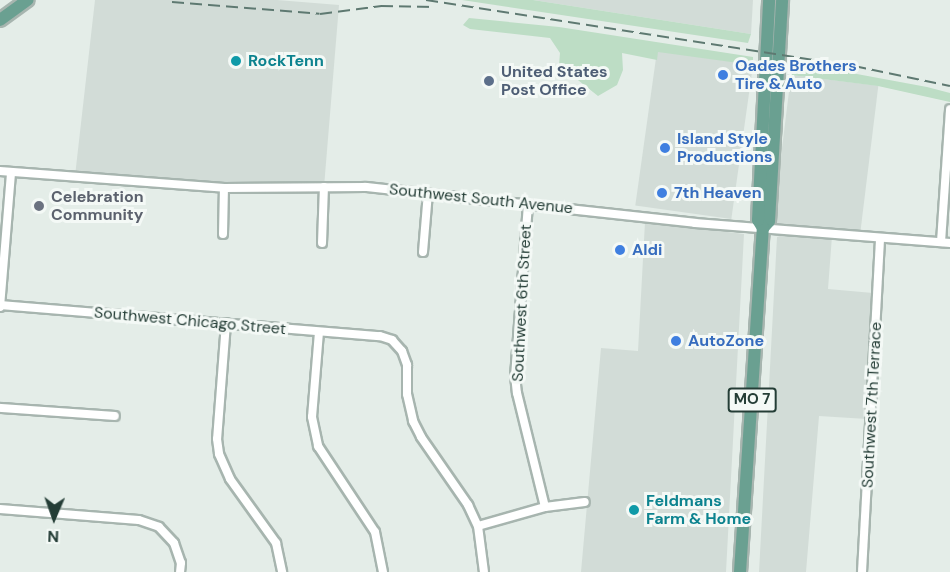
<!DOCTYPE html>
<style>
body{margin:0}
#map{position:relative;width:950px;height:572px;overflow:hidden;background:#e4ede8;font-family:"DM Sans",sans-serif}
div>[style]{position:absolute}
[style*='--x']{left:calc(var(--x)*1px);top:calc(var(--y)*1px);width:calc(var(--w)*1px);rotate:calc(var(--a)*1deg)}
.built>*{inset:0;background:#d2dcd7;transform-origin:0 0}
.green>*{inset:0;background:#bdddc5}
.roads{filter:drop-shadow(2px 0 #a7b5af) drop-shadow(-2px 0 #a7b5af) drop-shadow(0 2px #a7b5af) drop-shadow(0 -2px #a7b5af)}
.street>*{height:8px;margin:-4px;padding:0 4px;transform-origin:4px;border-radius:4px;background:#fff}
.primary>*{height:12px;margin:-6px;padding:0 6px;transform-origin:6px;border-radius:6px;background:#6aa091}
.rail>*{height:2px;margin-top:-1px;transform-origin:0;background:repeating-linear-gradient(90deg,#5e7971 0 12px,transparent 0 18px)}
.dots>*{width:16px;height:16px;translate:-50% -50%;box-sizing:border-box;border:3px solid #f4f9f6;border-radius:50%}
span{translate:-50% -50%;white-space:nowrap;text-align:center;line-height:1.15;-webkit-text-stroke:6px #f4f9f6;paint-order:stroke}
.shield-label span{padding:2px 4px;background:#f4f9f6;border:2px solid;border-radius:4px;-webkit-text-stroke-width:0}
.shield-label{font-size:15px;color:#243d36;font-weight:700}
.culture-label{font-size:16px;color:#0d838f;font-weight:700}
.left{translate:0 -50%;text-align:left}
.shop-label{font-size:16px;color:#366cbe;font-weight:700}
.service-label{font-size:16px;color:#4e5e75;font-weight:700}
.worship-label{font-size:16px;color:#5b616d;font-weight:700}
.street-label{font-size:16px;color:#243d36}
.north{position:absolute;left:24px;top:488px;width:60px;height:60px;-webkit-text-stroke:4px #f4f9f6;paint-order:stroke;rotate:182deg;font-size:16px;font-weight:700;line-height:24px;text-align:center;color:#243d36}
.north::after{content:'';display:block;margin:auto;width:21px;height:27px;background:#243d36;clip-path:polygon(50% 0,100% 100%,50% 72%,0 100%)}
</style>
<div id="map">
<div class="built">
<div style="clip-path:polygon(95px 0,277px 0,339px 5px,324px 187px,224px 188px,75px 176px)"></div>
<div style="clip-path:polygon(533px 0,753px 0,751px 34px)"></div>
<div style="left:657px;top:51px;width:97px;height:156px;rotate:8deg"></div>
<div style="left:791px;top:75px;width:88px;height:151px;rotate:7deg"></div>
<div style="clip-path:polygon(645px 222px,744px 234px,726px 572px,581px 572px,601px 348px,638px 351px)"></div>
<div style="clip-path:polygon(786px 234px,832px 236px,828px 289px,873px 293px,867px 419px,819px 416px,806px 572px,759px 572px,777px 237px)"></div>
</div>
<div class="green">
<div style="clip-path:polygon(462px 0,533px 0,751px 34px,748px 43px)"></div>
<div style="clip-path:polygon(469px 18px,559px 27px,753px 57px,753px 65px,658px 52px,657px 60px,622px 53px,623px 70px,617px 85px,598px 96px,559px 65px,560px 53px,550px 38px,470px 29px,463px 25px)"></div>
<div style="clip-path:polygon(792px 62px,927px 87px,950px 93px,950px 102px,878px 86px,791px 75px)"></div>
</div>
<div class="roads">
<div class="street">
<div style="--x:0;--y:171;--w:225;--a:4.3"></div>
<div style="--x:224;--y:188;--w:142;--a:-0.4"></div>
<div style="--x:366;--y:187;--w:331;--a:6.2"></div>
<div style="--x:695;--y:223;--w:256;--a:4.5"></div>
<div style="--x:528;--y:204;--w:171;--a:94.3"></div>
<div style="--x:515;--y:375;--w:18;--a:84"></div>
<div style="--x:517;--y:393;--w:117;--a:76.2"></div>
<div style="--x:223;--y:234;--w:46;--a:-88.8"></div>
<div style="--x:941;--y:242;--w:133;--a:-86.1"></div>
<div style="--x:322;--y:243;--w:56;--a:-88"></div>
<div style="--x:423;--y:252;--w:59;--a:-85.2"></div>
<div style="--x:0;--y:305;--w:381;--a:4.7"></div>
<div style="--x:380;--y:336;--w:13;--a:18"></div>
<div style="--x:392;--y:340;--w:15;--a:48"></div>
<div style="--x:402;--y:351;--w:15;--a:70"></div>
<div style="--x:407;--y:365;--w:29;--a:90"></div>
<div style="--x:407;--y:394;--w:28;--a:77"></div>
<div style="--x:413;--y:421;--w:18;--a:63"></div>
<div style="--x:421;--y:437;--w:83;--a:55.3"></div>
<div style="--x:468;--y:505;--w:23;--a:65"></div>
<div style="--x:478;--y:526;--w:46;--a:82.6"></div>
<div style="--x:0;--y:307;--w:135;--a:-85.3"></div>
<div style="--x:226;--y:323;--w:116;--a:94.4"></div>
<div style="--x:217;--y:439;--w:15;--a:82"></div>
<div style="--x:219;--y:454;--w:27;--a:66"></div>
<div style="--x:230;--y:479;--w:79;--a:54.3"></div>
<div style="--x:276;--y:543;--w:30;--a:78"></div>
<div style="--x:319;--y:332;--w:85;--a:94.7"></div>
<div style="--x:312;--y:417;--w:30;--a:78"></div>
<div style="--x:318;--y:446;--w:103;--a:56.5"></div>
<div style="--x:375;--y:532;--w:41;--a:78.7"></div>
<div style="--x:0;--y:408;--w:115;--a:4"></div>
<div style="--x:0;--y:509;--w:139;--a:4.5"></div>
<div style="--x:139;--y:520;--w:21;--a:19"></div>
<div style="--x:159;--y:527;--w:22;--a:47"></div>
<div style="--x:174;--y:543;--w:21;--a:71"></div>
<div style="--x:181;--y:563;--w:9;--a:96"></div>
<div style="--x:478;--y:526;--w:70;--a:-15.8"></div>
<div style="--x:545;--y:507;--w:40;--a:-7.1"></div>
<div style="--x:862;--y:572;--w:334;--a:-86.9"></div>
</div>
<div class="primary">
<div style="--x:0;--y:20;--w:34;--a:-36"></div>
<div style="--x:763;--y:228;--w:9;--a:-49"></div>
<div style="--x:769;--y:221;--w:221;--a:-86.6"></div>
<div style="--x:740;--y:572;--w:345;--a:-86.2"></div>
<div style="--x:763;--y:228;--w:9;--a:-122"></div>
<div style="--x:758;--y:220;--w:220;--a:-87.1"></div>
</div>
</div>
<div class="rail">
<div style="--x:426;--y:0;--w:433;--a:8.8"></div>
<div style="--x:854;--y:66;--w:98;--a:11.8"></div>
<div style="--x:172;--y:2;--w:148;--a:4.6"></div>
<div style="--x:320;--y:14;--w:62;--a:-7.5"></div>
<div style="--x:381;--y:6;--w:54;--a:1.1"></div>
</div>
<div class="dots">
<div style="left:236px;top:61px;background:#0f9aa8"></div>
<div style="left:723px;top:75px;background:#3f7fe0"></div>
<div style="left:489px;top:81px;background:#5c6f8a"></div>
<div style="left:665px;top:148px;background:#3f7fe0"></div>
<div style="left:662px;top:193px;background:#3f7fe0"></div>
<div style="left:39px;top:206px;background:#6b7280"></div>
<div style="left:620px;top:250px;background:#3f7fe0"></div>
<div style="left:676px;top:341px;background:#3f7fe0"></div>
<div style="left:634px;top:510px;background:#0f9aa8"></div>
</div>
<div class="shield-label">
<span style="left:752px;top:400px">MO 7</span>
</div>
<div class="culture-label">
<span class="left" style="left:248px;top:61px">RockTenn</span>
<span class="left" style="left:646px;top:510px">Feldmans<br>Farm &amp; Home</span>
</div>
<div class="shop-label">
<span class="left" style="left:735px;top:75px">Oades Brothers<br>Tire &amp; Auto</span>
<span class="left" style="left:677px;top:148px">Island Style<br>Productions</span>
<span class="left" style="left:674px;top:193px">7th Heaven</span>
<span class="left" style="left:632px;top:250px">Aldi</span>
<span class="left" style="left:688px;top:341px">AutoZone</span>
</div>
<div class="service-label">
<span class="left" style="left:501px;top:81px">United States<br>Post Office</span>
</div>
<div class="worship-label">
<span class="left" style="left:51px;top:206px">Celebration<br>Community</span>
</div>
<div class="street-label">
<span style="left:481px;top:199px;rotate:6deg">Southwest South Avenue</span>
<span style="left:522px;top:303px;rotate:-87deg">Southwest 6th Street</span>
<span style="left:190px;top:321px;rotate:5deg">Southwest Chicago Street</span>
<span style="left:872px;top:405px;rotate:-87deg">Southwest 7th Terrace</span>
</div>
<div class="north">N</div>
</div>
